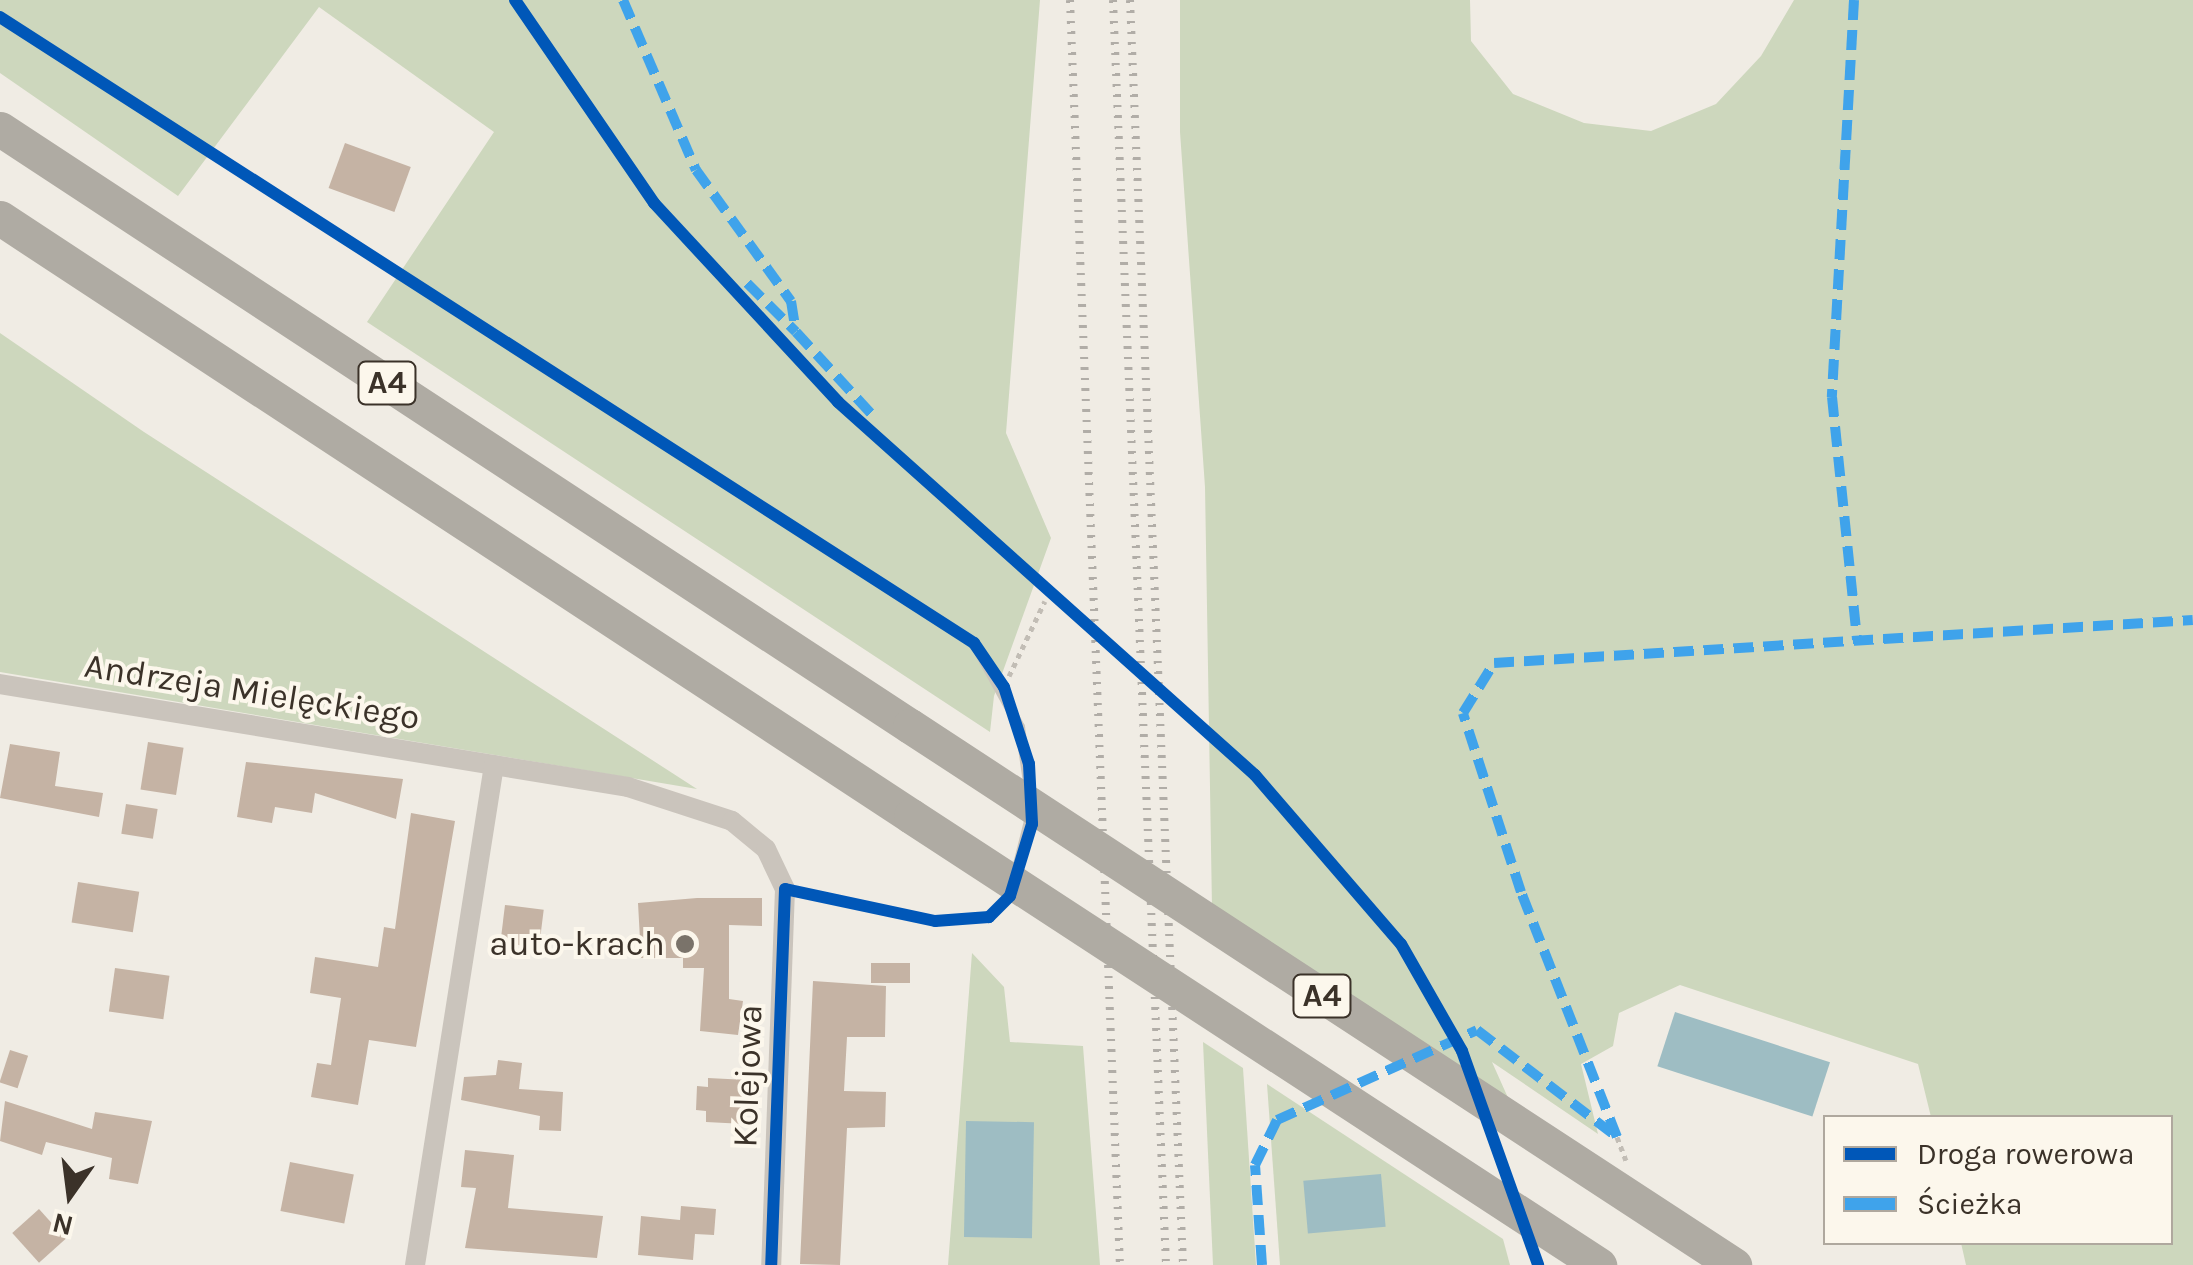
<!DOCTYPE html>
<meta charset="utf-8">
<style>
body{margin:0}
#map{position:relative;width:2193px;height:1265px;overflow:hidden;background:#f0ece4;font-family:Karla,sans-serif}
div>[style]{position:absolute}
[style*='--x']{left:calc(var(--x)*1px);top:calc(var(--y)*1px);width:calc(var(--w)*1px);rotate:calc(var(--a)*1deg)}
.green>*{inset:0;background:#cdd7bd}
.water>*{inset:0;background:#9ebdc3;transform-origin:0 0}
.building>*{inset:0;background:#c5b3a4;transform-origin:0 0}
.path>*{height:5px;margin-top:-2.5px;transform-origin:0;background:repeating-linear-gradient(90deg,#c2bdb5 0 5px,transparent 0 10px)}
.service>*{height:10px;margin:-5px;padding:0 5px;transform-origin:5px;border-radius:5px;background:#cac4bc}
.minor>*{height:20px;margin:-10px;padding:0 10px;transform-origin:10px;border-radius:10px;background:#cac4bc}
.motorway>*{height:35px;margin:-17.5px;padding:0 17.5px;transform-origin:17.5px;border-radius:17.5px;background:#afaba3}
.rail>*{height:8px;margin-top:-4px;transform-origin:0;background:repeating-linear-gradient(90deg,#b1ada7 0 2.5px,transparent 0 10.5px)}
.motorway-bridge>*{height:35px;margin:-17.5px;padding:0 17.5px;transform-origin:17.5px;border-radius:17.5px;background:#afaba3}
.quiet>*{height:10px;margin-top:-5px;transform-origin:0;background:repeating-linear-gradient(90deg,#3fa3eb 0 20px,transparent 0 30px)}
.cycleway>*{height:12px;margin:-6px;padding:0 6px;transform-origin:6px;border-radius:6px;background:#0057b8}
.dots>*{width:28px;height:28px;translate:-50% -50%;box-sizing:border-box;border:5px solid #fcf7ec;border-radius:50%}
span{translate:-50% -50%;white-space:nowrap;text-align:center;line-height:1.15;-webkit-text-stroke:8px #fcf7ec;paint-order:stroke}
.shield-label span{padding:2px 8px;background:#fcf7ec;border:2px solid;border-radius:8px;-webkit-text-stroke-width:0}
.shield-label{font-size:32px;color:#3b3229;font-weight:700}
.street-label{font-size:35px;color:#3b3229}
.poi-label{font-size:35px;color:#3b3229}
.right{translate:-100% -50%;text-align:right}
.legend{position:absolute;left:1823px;top:1115px;width:350px;height:130px;box-sizing:border-box;background:#fcf7ec;border:2px solid #afa89e;margin:0;padding:12px 18px;list-style:none;font-size:30px;color:#3b3229}
.legend li{display:flex;align-items:center;gap:20px;height:50px}
.legend b{width:50px;border:2px solid #afa89e}
.north{position:absolute;left:20px;top:1145px;width:100px;height:100px;-webkit-text-stroke:8px #fcf7ec;paint-order:stroke;rotate:194deg;font-size:28px;font-weight:700;line-height:40px;text-align:center;color:#3b3229}
.north::after{content:'';display:block;margin:auto;width:35px;height:45px;background:#3b3229;clip-path:polygon(50% 0,100% 100%,50% 72%,0 100%)}
</style>
<div id="map">
<div class="green">
<div style="clip-path:polygon(0 0,1040px 0,1006px 433px,1051px 538px,994px 696px,990px 732px,367px 322px,494px 132px,319px 7px,178px 196px,0 73px)"></div>
<div style="clip-path:polygon(1180px 0,1470px 0,1471px 41px,1513px 94px,1584px 123px,1651px 131px,1716px 104px,1761px 56px,1794px 0,2193px 0,2193px 1265px,1966px 1265px,1961px 1243px,2170px 1242px,2170px 1118px,1931px 1117px,1918px 1064px,1680px 985px,1619px 1013px,1613px 1046px,1581px 1064px,1598px 1134px,1492px 1062px,1509px 1100px,1212px 908px,1205px 487px,1180px 132px)"></div>
<div style="clip-path:polygon(0 333px,144px 432px,697px 789px,0 672px)"></div>
<div style="clip-path:polygon(972px 953px,1004px 987px,1010px 1042px,1083px 1046px,1100px 1265px,948px 1265px)"></div>
<div style="clip-path:polygon(1203px 1042px,1243px 1068px,1256px 1265px,1213px 1265px)"></div>
<div style="clip-path:polygon(1267px 1084px,1503px 1239px,1510px 1265px,1280px 1265px)"></div>
</div>
<div class="water">
<div style="left:1675px;top:1012px;width:163px;height:57px;rotate:18deg"></div>
<div style="left:966px;top:1121px;width:68px;height:116px;rotate:1deg"></div>
<div style="left:1381px;top:1174px;width:53px;height:78px;rotate:85deg"></div>
</div>
<div class="building">
<div style="left:345px;top:143px;width:70px;height:48px;rotate:20deg"></div>
<div style="left:148px;top:742px;width:36px;height:48px;rotate:9deg"></div>
<div style="clip-path:polygon(10px 744px,60px 752px,55px 786px,103px 793px,99px 817px,0 798px)"></div>
<div style="clip-path:polygon(246px 762px,403px 779px,396px 819px,315px 793px,312px 813px,275px 807px,272px 823px,237px 817px)"></div>
<div style="left:126px;top:804px;width:32px;height:30px;rotate:9deg"></div>
<div style="clip-path:polygon(411px 813px,455px 821px,416px 1047px,369px 1040px,358px 1105px,311px 1097px,317px 1063px,331px 1065px,341px 998px,310px 993px,315px 957px,378px 967px,384px 927px,395px 929px)"></div>
<div style="left:78px;top:882px;width:62px;height:41px;rotate:9deg"></div>
<div style="clip-path:polygon(697px 898px,762px 898px,762px 926px,729px 925px,729px 999px,743px 1001px,738px 1035px,700px 1031px,704px 968px,683px 968px,683px 958px,641px 958px,638px 903px)"></div>
<div style="left:505px;top:905px;width:39px;height:38px;rotate:7deg"></div>
<div style="left:871px;top:963px;width:39px;height:20px"></div>
<div style="left:115px;top:968px;width:55px;height:44px;rotate:8deg"></div>
<div style="clip-path:polygon(813px 981px,886px 986px,885px 1037px,847px 1037px,844px 1091px,886px 1092px,885px 1127px,847px 1128px,840px 1265px,800px 1264px)"></div>
<div style="left:10px;top:1050px;width:19px;height:34px;rotate:18deg"></div>
<div style="clip-path:polygon(498px 1060px,522px 1063px,519px 1089px,563px 1092px,561px 1131px,539px 1130px,540px 1116px,461px 1100px,464px 1077px,496px 1075px)"></div>
<div style="clip-path:polygon(708px 1078px,747px 1080px,745px 1124px,706px 1122px,706px 1111px,696px 1110px,697px 1086px,708px 1087px)"></div>
<div style="clip-path:polygon(5px 1101px,92px 1129px,95px 1112px,152px 1121px,138px 1184px,109px 1179px,112px 1158px,46px 1142px,42px 1155px,0 1141px)"></div>
<div style="clip-path:polygon(465px 1150px,514px 1155px,508px 1208px,603px 1216px,597px 1258px,465px 1248px,476px 1188px,461px 1187px)"></div>
<div style="left:290px;top:1162px;width:65px;height:50px;rotate:11deg"></div>
<div style="clip-path:polygon(681px 1206px,716px 1209px,714px 1235px,695px 1234px,693px 1260px,638px 1255px,641px 1216px,680px 1220px)"></div>
<div style="left:39px;top:1209px;width:40px;height:36px;rotate:48deg"></div>
</div>
<div class="path">
<div style="--x:1009;--y:676;--w:83;--a:-64.4"></div>
<div style="--x:1617;--y:1137;--w:25;--a:69"></div>
</div>
<div class="service">
<div style="--x:0;--y:17;--w:1158;--a:32.73"></div>
<div style="--x:974;--y:643;--w:96;--a:61.3"></div>
<div style="--x:1020;--y:727;--w:70;--a:81.8"></div>
<div style="--x:785;--y:889;--w:153;--a:12"></div>
<div style="--x:935;--y:921;--w:54;--a:-4.2"></div>
<div style="--x:989;--y:917;--w:30;--a:-45"></div>
<div style="--x:1010;--y:896;--w:86;--a:-75.8"></div>
</div>
<div class="minor">
<div style="--x:0;--y:684;--w:636;--a:9.31"></div>
<div style="--x:628;--y:787;--w:109;--a:18.1"></div>
<div style="--x:732;--y:821;--w:44;--a:39.5"></div>
<div style="--x:766;--y:849;--w:44;--a:64.6"></div>
<div style="--x:785;--y:889;--w:376;--a:92.1"></div>
<div style="--x:415;--y:1265;--w:506;--a:-81.02"></div>
</div>
<div class="motorway">
<div style="--x:0;--y:129;--w:1088;--a:33.27"></div>
<div style="--x:0;--y:218;--w:1090;--a:33.28"></div>
</div>
<div class="rail">
<div style="--x:1070;--y:0;--w:1266;--a:87.74"></div>
<div style="--x:1113;--y:0;--w:1266;--a:87.6"></div>
<div style="--x:1130;--y:0;--w:1266;--a:87.6"></div>
</div>
<div class="motorway-bridge">
<div style="--x:910;--y:726;--w:985;--a:33.19"></div>
<div style="--x:911;--y:816;--w:822;--a:33.13"></div>
</div>
<div class="quiet">
<div style="--x:623;--y:0;--w:185;--a:66.8"></div>
<div style="--x:696;--y:170;--w:162;--a:54.1"></div>
<div style="--x:791;--y:301;--w:31;--a:81"></div>
<div style="--x:796;--y:332;--w:117;--a:47.4"></div>
<div style="--x:1854;--y:0;--w:398;--a:93.2"></div>
<div style="--x:1832;--y:397;--w:244;--a:84.1"></div>
<div style="--x:747;--y:283;--w:69;--a:45"></div>
<div style="--x:1617;--y:1137;--w:263;--a:-111.4"></div>
<div style="--x:1521;--y:892;--w:188;--a:-108"></div>
<div style="--x:1463;--y:713;--w:59;--a:-58.2"></div>
<div style="--x:1494;--y:663;--w:700;--a:-3.52"></div>
<div style="--x:1262;--y:1265;--w:100;--a:-94"></div>
<div style="--x:1255;--y:1165;--w:50;--a:-63.9"></div>
<div style="--x:1277;--y:1120;--w:219;--a:-24.2"></div>
<div style="--x:1477;--y:1030;--w:176;--a:37.4"></div>
</div>
<div class="cycleway">
<div style="--x:515;--y:0;--w:246;--a:55.6"></div>
<div style="--x:654;--y:203;--w:271;--a:47.2"></div>
<div style="--x:838;--y:402;--w:559;--a:41.81"></div>
<div style="--x:1255;--y:775;--w:223;--a:49.2"></div>
<div style="--x:1401;--y:944;--w:123;--a:60.3"></div>
<div style="--x:1462;--y:1051;--w:227;--a:70.4"></div>
<div style="--x:0;--y:17;--w:1158;--a:32.73"></div>
<div style="--x:974;--y:643;--w:53;--a:55.7"></div>
<div style="--x:1004;--y:687;--w:81;--a:72"></div>
<div style="--x:1029;--y:764;--w:60;--a:87.1"></div>
<div style="--x:1032;--y:824;--w:75;--a:107"></div>
<div style="--x:1010;--y:896;--w:30;--a:135"></div>
<div style="--x:989;--y:917;--w:54;--a:175.8"></div>
<div style="--x:935;--y:921;--w:153;--a:-168"></div>
<div style="--x:785;--y:889;--w:376;--a:92.1"></div>
</div>
<div class="dots">
<div style="left:685px;top:944px;background:#7a736a"></div>
</div>
<div class="shield-label">
<span style="left:387px;top:383px">A4</span>
<span style="left:1322px;top:996px">A4</span>
</div>
<div class="street-label">
<span style="left:252px;top:692px;rotate:9deg">Andrzeja Mielęckiego</span>
<span style="left:748px;top:1076px;rotate:-88deg">Kolejowa</span>
</div>
<div class="poi-label">
<span class="right" style="left:665px;top:944px">auto-krach</span>
</div>
<ul class="legend">
<li><b style="height:12px;background:#0057b8"></b>Droga rowerowa</li>
<li><b style="height:12px;background:#3fa3eb"></b>Ścieżka</li>
</ul>
<div class="north">N</div>
</div>
